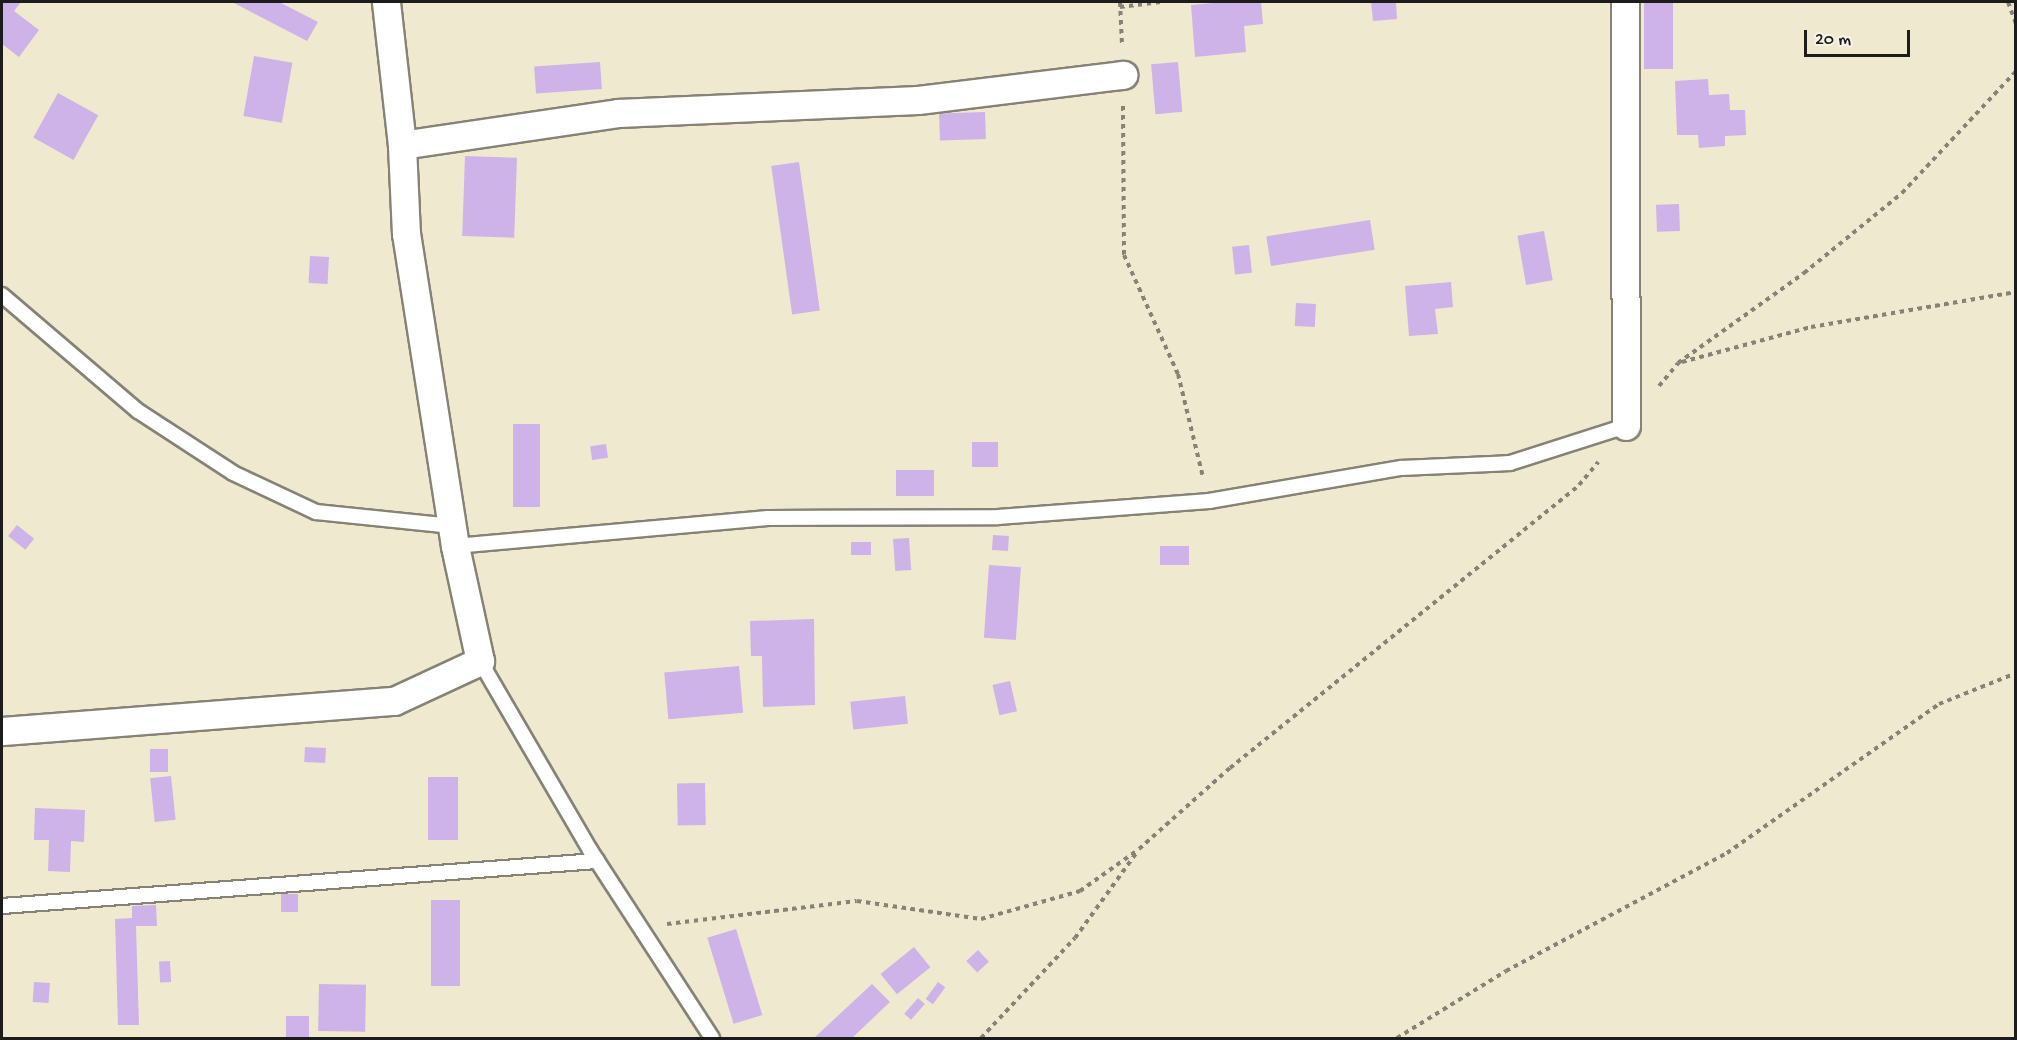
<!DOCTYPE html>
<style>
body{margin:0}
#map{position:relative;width:2017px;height:1040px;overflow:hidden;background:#efe9cf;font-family:"Gochi Hand",sans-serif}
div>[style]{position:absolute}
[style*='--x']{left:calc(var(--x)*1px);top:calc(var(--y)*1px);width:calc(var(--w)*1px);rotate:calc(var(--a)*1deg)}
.building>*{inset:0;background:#ceb3e8;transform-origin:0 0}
.path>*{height:4px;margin-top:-2px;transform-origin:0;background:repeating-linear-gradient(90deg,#868276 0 4.5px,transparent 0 9px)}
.roads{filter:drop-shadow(2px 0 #868276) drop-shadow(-2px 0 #868276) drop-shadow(0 2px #868276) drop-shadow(0 -2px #868276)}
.service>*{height:14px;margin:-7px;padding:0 7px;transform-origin:7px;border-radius:7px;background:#fff}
.minor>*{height:27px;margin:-13.5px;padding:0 13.5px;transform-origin:13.5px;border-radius:13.5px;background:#fff}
span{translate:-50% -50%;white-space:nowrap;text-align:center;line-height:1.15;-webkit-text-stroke:4.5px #f7f3e8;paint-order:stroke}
.frame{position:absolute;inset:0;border:3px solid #1c1c1c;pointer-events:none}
.scale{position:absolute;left:1804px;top:30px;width:106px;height:27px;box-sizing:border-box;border:3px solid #1c1c1c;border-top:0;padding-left:8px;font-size:18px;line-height:21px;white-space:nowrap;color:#1c1c1c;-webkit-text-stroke:4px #f7f3e8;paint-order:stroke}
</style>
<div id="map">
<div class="building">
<div style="clip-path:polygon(2px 2px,21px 2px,14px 11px,39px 30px,19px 57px,2px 44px)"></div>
<div style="clip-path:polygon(232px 2px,279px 2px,318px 22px,307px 41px)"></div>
<div style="clip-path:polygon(1225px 2px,1261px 2px,1263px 24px,1244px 26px,1246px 52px,1195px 57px,1191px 5px)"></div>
<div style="clip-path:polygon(1371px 2px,1396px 2px,1397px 19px,1373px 21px)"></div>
<div style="left:1644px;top:2px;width:29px;height:67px"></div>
<div style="left:254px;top:56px;width:39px;height:61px;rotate:10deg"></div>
<div style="left:600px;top:62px;width:27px;height:66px;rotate:86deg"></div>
<div style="left:1178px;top:62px;width:50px;height:27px;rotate:85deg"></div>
<div style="clip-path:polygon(1708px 79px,1709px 95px,1729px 94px,1730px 110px,1745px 110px,1746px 135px,1725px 136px,1725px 146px,1699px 148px,1698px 135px,1677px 135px,1675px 81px)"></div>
<div style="left:58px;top:93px;width:46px;height:51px;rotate:29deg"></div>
<div style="left:985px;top:112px;width:27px;height:46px;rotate:88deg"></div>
<div style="left:465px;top:156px;width:52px;height:80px;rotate:2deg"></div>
<div style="left:799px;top:162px;width:150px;height:28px;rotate:82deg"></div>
<div style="left:1679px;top:204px;width:27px;height:23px;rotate:88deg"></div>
<div style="left:1370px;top:220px;width:30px;height:105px;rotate:81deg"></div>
<div style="left:1544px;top:231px;width:50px;height:27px;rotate:80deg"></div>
<div style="left:1249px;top:245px;width:28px;height:17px;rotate:84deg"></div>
<div style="left:310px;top:256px;width:19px;height:27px;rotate:3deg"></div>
<div style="clip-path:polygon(1451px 282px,1453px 307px,1435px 309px,1438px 334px,1409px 336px,1405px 286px)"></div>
<div style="left:1296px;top:303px;width:20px;height:23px;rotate:3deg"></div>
<div style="left:513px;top:424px;width:27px;height:83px"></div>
<div style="left:972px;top:442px;width:26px;height:25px"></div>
<div style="left:606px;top:444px;width:14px;height:16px;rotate:82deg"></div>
<div style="left:896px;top:470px;width:38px;height:26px"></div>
<div style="left:17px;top:525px;width:22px;height:14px;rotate:39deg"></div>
<div style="left:993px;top:535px;width:16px;height:15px;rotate:4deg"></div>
<div style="left:909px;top:538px;width:32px;height:16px;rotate:86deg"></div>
<div style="left:851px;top:542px;width:20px;height:13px"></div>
<div style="left:1160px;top:546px;width:29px;height:19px"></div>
<div style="left:989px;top:565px;width:32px;height:73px;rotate:4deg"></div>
<div style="clip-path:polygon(814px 619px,815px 705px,763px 707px,762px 656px,751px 656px,750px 621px)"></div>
<div style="left:739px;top:666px;width:47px;height:75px;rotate:85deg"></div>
<div style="left:1010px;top:681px;width:31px;height:18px;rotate:77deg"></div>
<div style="left:905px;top:696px;width:28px;height:55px;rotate:84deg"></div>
<div style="left:305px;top:747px;width:21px;height:15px;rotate:3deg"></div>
<div style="left:150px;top:749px;width:18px;height:23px"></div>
<div style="left:171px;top:776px;width:44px;height:21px;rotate:84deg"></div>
<div style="left:428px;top:777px;width:30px;height:63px"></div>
<div style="left:705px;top:783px;width:42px;height:28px;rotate:89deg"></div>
<div style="clip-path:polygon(35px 808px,85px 810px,84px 842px,71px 841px,70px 872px,48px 871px,49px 840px,34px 840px)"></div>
<div style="left:281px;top:894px;width:17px;height:18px"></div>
<div style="left:431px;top:900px;width:29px;height:86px"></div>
<div style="clip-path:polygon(156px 905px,157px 926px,136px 926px,139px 1025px,118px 1025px,115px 919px,132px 918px,132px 906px)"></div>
<div style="left:736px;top:929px;width:90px;height:30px;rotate:73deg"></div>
<div style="left:914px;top:947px;width:26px;height:43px;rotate:51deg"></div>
<div style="left:978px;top:950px;width:16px;height:16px;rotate:47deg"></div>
<div style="left:170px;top:961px;width:21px;height:11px;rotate:87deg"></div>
<div style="left:34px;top:982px;width:16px;height:20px;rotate:4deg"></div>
<div style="left:938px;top:982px;width:9px;height:21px;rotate:36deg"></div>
<div style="left:319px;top:984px;width:47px;height:47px;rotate:1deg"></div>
<div style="clip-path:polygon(872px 984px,890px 1002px,852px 1038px,814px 1038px)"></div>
<div style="left:918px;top:998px;width:9px;height:21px;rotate:41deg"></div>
<div style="left:309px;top:1016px;width:22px;height:23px;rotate:90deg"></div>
</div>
<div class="path">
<div style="--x:1120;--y:2;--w:43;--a:87.3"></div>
<div style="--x:2008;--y:2;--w:23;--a:70"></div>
<div style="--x:1120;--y:7;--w:41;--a:-7"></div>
<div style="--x:1123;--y:106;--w:149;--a:89.6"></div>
<div style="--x:1124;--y:255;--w:131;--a:65.6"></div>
<div style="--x:1178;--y:374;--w:106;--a:76.4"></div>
<div style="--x:1682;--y:362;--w:134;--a:-15.2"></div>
<div style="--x:1811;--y:327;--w:208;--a:-9.7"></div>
<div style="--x:1659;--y:386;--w:30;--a:-50"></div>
<div style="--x:1678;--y:363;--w:155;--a:-35.5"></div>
<div style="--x:1804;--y:273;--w:127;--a:-39.2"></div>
<div style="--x:1902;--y:193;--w:167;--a:-46.9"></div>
<div style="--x:667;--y:924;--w:191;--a:-6.9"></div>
<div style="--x:857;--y:901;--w:125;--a:8.3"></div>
<div style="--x:981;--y:919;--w:103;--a:-15.8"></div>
<div style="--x:1080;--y:891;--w:72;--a:-35.4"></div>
<div style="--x:1139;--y:849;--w:122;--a:-41.7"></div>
<div style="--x:1230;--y:768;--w:449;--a:-39"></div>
<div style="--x:1579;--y:485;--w:30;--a:-50"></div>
<div style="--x:981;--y:1038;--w:137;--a:-46.8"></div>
<div style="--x:1075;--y:938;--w:106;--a:-54.2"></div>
<div style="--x:1397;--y:1038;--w:128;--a:-31.6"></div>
<div style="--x:1506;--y:971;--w:251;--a:-28.1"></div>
<div style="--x:1727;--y:853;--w:259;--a:-35.1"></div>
<div style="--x:1939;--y:704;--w:83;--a:-21.9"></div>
</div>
<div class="roads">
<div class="service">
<div style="--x:2;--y:295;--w:179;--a:40.5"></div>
<div style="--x:138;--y:411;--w:113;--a:33.1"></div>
<div style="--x:233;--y:473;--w:92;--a:25.2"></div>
<div style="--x:316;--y:512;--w:137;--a:5.9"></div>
<div style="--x:455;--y:546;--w:314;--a:-5.1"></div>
<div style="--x:768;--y:518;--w:230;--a:-0.2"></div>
<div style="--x:998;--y:517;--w:212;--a:-4.3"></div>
<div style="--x:1209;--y:501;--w:195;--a:-9.8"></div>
<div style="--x:1401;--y:468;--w:109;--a:-2.6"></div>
<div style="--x:1510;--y:463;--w:122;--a:-17.7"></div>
<div style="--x:480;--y:661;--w:219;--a:59.8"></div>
<div style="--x:590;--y:850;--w:224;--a:57"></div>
<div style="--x:2;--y:906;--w:597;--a:-4.33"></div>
</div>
<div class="minor">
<div style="--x:1625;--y:2;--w:424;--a:89.9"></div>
<div style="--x:402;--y:145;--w:218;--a:-8.4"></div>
<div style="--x:618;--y:113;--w:300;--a:-2.5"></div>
<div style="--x:918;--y:100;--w:207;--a:-7"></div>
<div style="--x:2;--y:731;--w:393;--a:-4.4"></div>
<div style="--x:394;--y:701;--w:95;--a:-24.9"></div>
<div style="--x:480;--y:661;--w:118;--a:-102.3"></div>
<div style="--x:455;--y:546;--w:316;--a:-98.9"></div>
<div style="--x:406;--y:234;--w:89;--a:-92.6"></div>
<div style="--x:402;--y:145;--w:144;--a:-96.4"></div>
</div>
</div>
<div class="frame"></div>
<div class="scale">20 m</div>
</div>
